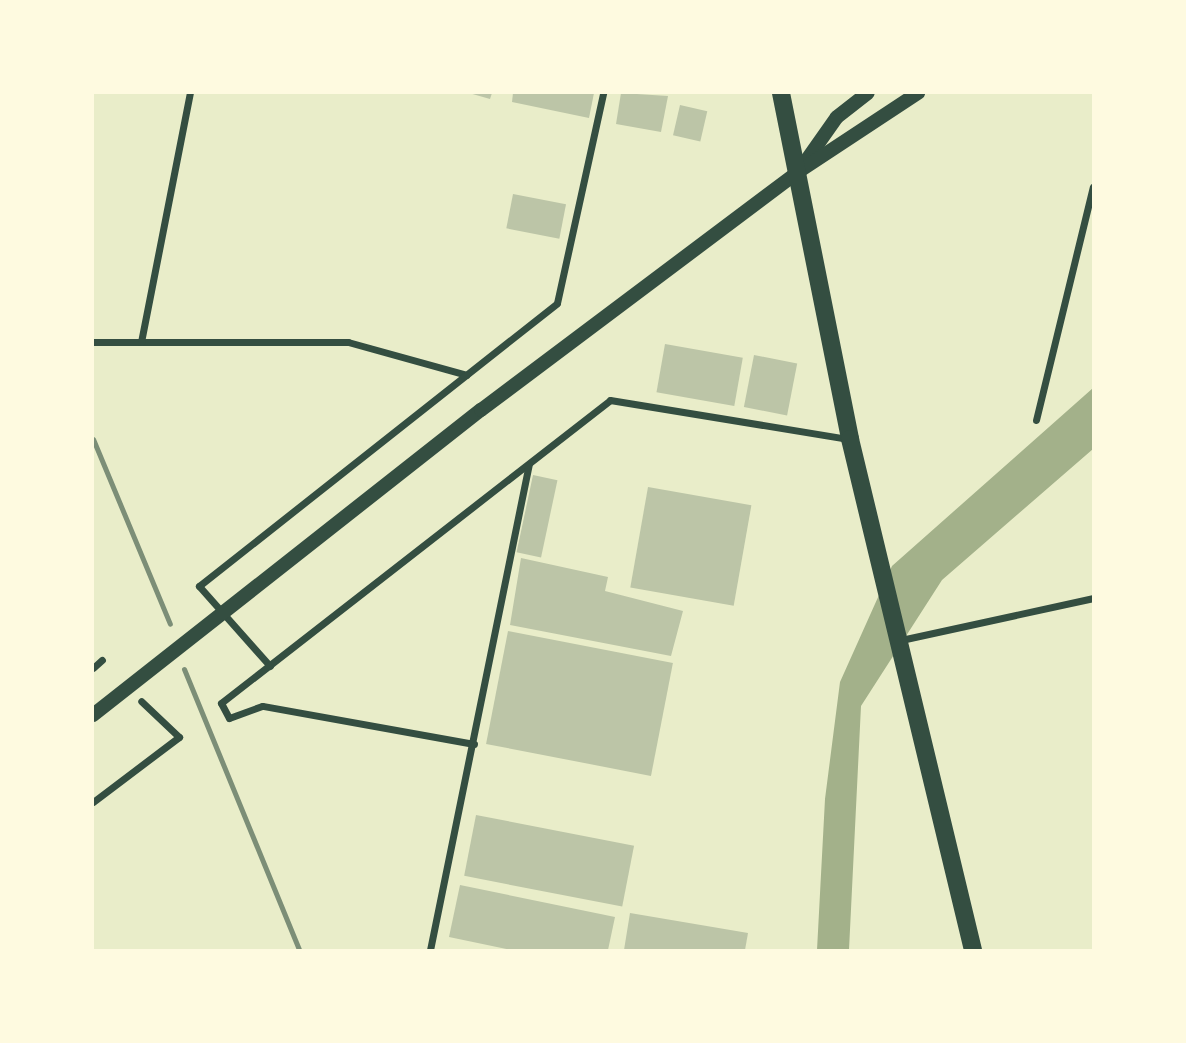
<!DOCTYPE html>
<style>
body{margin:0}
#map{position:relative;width:1186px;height:1043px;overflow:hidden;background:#e9edc9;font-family:Lato,sans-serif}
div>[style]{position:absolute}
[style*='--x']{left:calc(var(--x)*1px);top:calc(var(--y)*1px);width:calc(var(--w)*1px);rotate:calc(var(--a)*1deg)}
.water>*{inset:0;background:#a3b18a}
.building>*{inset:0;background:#bcc5a7;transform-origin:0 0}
.minor>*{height:7px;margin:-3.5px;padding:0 3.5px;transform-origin:3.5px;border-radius:3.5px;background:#344e41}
.secondary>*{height:14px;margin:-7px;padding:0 7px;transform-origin:7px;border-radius:7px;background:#344e41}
.primary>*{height:18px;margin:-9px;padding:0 9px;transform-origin:9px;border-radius:9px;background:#344e41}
.rail>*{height:5px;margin:-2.5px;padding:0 2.5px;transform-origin:2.5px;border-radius:2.5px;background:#7c8e77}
span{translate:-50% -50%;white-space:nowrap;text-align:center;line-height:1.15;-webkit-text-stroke:6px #fefae0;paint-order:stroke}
.frame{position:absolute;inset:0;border:94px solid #fefae0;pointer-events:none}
</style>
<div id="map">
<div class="water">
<div style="clip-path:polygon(1093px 388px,1093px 449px,942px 580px,861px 706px,849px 950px,817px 950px,825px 799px,840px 682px,892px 566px)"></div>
</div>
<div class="building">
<div style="clip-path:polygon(469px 93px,492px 93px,490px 99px)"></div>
<div style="clip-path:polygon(513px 93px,594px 93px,589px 118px,512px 102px)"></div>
<div style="clip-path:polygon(621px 93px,668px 96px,661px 132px,616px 124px)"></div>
<div style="left:680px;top:105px;width:28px;height:31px;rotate:13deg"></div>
<div style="left:513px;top:194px;width:54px;height:35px;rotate:11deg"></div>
<div style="left:665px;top:344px;width:79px;height:49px;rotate:10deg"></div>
<div style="left:754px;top:355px;width:44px;height:53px;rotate:11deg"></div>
<div style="left:533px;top:475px;width:25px;height:79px;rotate:12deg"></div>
<div style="left:648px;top:487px;width:105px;height:102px;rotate:10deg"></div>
<div style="clip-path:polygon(521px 558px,608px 577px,605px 591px,683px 611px,671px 656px,510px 625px)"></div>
<div style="left:508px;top:631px;width:168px;height:115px;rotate:11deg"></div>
<div style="left:476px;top:815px;width:161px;height:62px;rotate:11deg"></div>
<div style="clip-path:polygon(460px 885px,615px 917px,608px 950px,511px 950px,449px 937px)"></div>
<div style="clip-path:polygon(630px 913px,748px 933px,745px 950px,624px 950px)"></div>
</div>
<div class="minor">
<div style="--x:93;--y:342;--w:255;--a:0"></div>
<div style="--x:348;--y:342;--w:123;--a:15.5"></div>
<div style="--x:141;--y:342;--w:254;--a:-78.9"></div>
<div style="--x:1036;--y:420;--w:240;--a:-76.3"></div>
<div style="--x:901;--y:640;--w:197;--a:-12.3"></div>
<div style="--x:270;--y:666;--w:107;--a:-131.6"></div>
<div style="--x:199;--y:586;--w:456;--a:-38.3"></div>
<div style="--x:557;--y:303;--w:215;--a:-77.6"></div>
<div style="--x:93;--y:668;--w:12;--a:-42"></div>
<div style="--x:474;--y:744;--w:215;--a:-169.8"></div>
<div style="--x:262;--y:706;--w:35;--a:160"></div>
<div style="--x:229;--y:718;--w:17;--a:-118"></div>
<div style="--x:221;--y:703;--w:493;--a:-37.9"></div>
<div style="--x:610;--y:400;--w:242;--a:9.3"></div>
<div style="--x:93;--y:802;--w:108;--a:-37.1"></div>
<div style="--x:179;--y:737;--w:52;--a:-136.5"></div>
<div style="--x:430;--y:950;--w:495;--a:-78.5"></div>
</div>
<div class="secondary">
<div style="--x:801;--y:168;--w:62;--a:-54.8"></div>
<div style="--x:837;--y:117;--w:39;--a:-38"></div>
<div style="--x:93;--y:715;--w:494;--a:-38.2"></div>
<div style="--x:481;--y:410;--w:396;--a:-36.9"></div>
<div style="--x:798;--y:172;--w:144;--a:-33.4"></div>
</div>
<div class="primary">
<div style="--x:781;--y:93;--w:353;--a:78.7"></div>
<div style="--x:850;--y:439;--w:526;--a:76.47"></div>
</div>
<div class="rail">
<div style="--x:93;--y:439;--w:200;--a:67.4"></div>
<div style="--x:184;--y:669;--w:304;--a:67.7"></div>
</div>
<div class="frame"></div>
</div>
